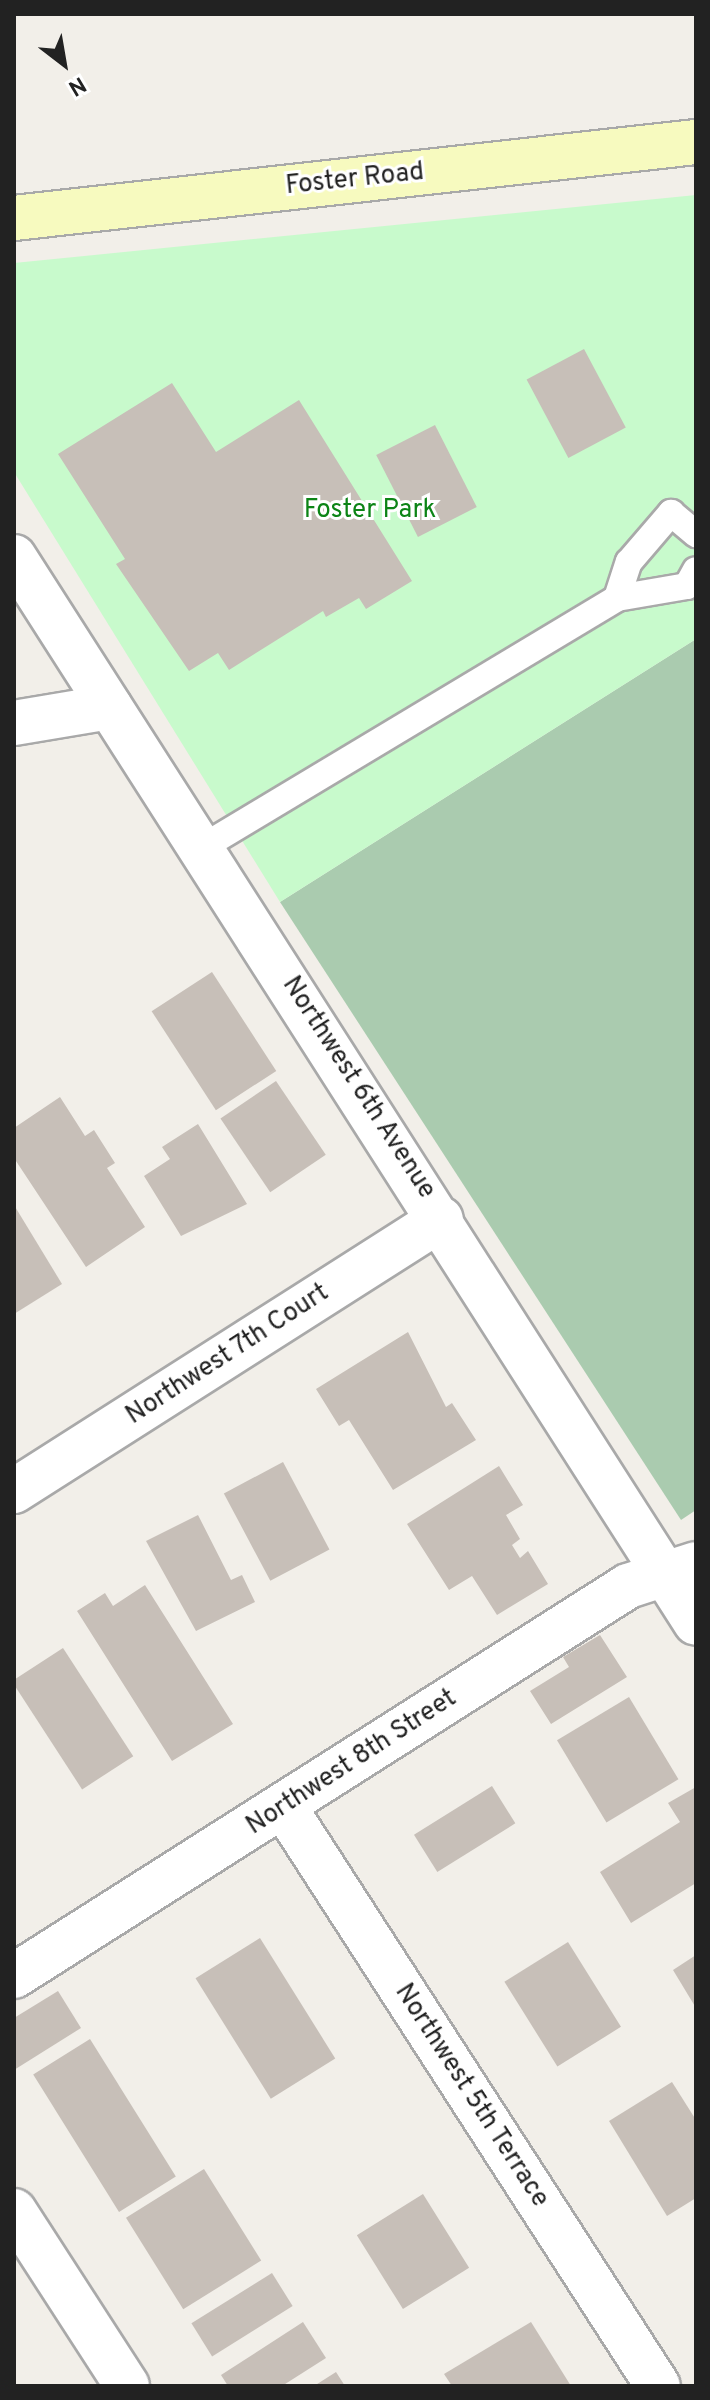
<!DOCTYPE html>
<style>
body{margin:0}
#map{position:relative;width:710px;height:2400px;overflow:hidden;background:#f2efe9;font-family:Overpass,sans-serif}
div>[style]{position:absolute}
[style*='--x']{left:calc(var(--x)*1px);top:calc(var(--y)*1px);width:calc(var(--w)*1px);rotate:calc(var(--a)*1deg)}
.cemetery>*{inset:0;background:#aacbaf}
.park>*{inset:0;background:#c8facc}
.building>*{inset:0;background:#c7bfb8;transform-origin:0 0}
.roads{filter:drop-shadow(2px 0 #a9a9a9) drop-shadow(-2px 0 #a9a9a9) drop-shadow(0 2px #a9a9a9) drop-shadow(0 -2px #a9a9a9)}
.lane>*{height:26px;margin:-13px;padding:0 13px;transform-origin:13px;border-radius:13px;background:#fff}
.street>*{height:44px;margin:-22px;padding:0 22px;transform-origin:22px;border-radius:22px;background:#fff}
.secondary>*{height:44px;margin:-22px;padding:0 22px;transform-origin:22px;border-radius:22px;background:#f7fabf}
span{translate:-50% -50%;white-space:nowrap;text-align:center;line-height:1.15;-webkit-text-stroke:6px #fff;paint-order:stroke}
.street-label{font-size:26px;color:#222}
.park-label{font-size:26px;color:#0c8416}
.frame{position:absolute;inset:0;border:16px solid #222;pointer-events:none}
.north{position:absolute;left:24px;top:24px;width:80px;height:80px;-webkit-text-stroke:6px #fff;paint-order:stroke;rotate:149deg;font-size:22px;font-weight:700;line-height:32px;text-align:center;color:#222}
.north::after{content:'';display:block;margin:auto;width:28px;height:36px;background:#222;clip-path:polygon(50% 0,100% 100%,50% 72%,0 100%)}
</style>
<div id="map">
<div class="cemetery">
<div style="clip-path:polygon(696px 639px,696px 1510px,681px 1520px,280px 902px)"></div>
</div>
<div class="park">
<div style="clip-path:polygon(696px 195px,696px 639px,280px 902px,14px 472px,14px 263px)"></div>
</div>
<div class="building">
<div style="left:584px;top:349px;width:89px;height:65px;rotate:62deg"></div>
<div style="clip-path:polygon(172px 383px,216px 452px,299px 400px,412px 581px,366px 609px,359px 598px,326px 617px,323px 611px,229px 670px,218px 653px,189px 671px,116px 564px,125px 559px,58px 454px)"></div>
<div style="left:435px;top:425px;width:92px;height:66px;rotate:63deg"></div>
<div style="left:212px;top:972px;width:118px;height:72px;rotate:57deg"></div>
<div style="left:276px;top:1081px;width:89px;height:67px;rotate:56deg"></div>
<div style="clip-path:polygon(60px 1097px,85px 1136px,94px 1130px,115px 1163px,107px 1168px,145px 1227px,86px 1267px,14px 1158px,14px 1128px)"></div>
<div style="clip-path:polygon(198px 1124px,247px 1204px,181px 1236px,144px 1176px,170px 1159px,162px 1147px)"></div>
<div style="clip-path:polygon(14px 1205px,62px 1284px,14px 1314px)"></div>
<div style="clip-path:polygon(408px 1332px,446px 1407px,452px 1403px,476px 1440px,393px 1490px,349px 1420px,339px 1426px,316px 1389px)"></div>
<div style="left:283px;top:1462px;width:99px;height:67px;rotate:62deg"></div>
<div style="clip-path:polygon(499px 1466px,523px 1505px,506px 1515px,520px 1539px,512px 1545px,520px 1558px,528px 1551px,548px 1584px,497px 1615px,472px 1576px,449px 1590px,407px 1524px)"></div>
<div style="clip-path:polygon(198px 1515px,231px 1580px,242px 1575px,255px 1602px,196px 1631px,146px 1541px)"></div>
<div style="clip-path:polygon(145px 1585px,233px 1724px,172px 1761px,77px 1611px,105px 1593px,113px 1606px)"></div>
<div style="clip-path:polygon(600px 1635px,627px 1677px,551px 1724px,530px 1691px,569px 1667px,563px 1657px)"></div>
<div style="left:63px;top:1648px;width:129px;height:61px;rotate:57deg"></div>
<div style="left:629px;top:1697px;width:96px;height:84px;rotate:59deg"></div>
<div style="left:492px;top:1786px;width:44px;height:92px;rotate:58deg"></div>
<div style="clip-path:polygon(696px 1787px,696px 1883px,631px 1923px,600px 1872px,680px 1822px,668px 1803px)"></div>
<div style="left:260px;top:1938px;width:142px;height:76px;rotate:58deg"></div>
<div style="left:568px;top:1942px;width:100px;height:75px;rotate:58deg"></div>
<div style="clip-path:polygon(696px 1955px,696px 2008px,673px 1970px)"></div>
<div style="clip-path:polygon(58px 1991px,81px 2028px,14px 2070px,14px 2018px)"></div>
<div style="left:90px;top:2039px;width:162px;height:67px;rotate:58deg"></div>
<div style="clip-path:polygon(672px 2082px,696px 2120px,696px 2198px,667px 2216px,609px 2121px)"></div>
<div style="left:204px;top:2169px;width:108px;height:92px;rotate:58deg"></div>
<div style="left:423px;top:2194px;width:87px;height:78px;rotate:58deg"></div>
<div style="left:272px;top:2273px;width:39px;height:95px;rotate:58deg"></div>
<div style="clip-path:polygon(303px 2322px,326px 2358px,282px 2386px,228px 2386px,221px 2375px)"></div>
<div style="clip-path:polygon(531px 2322px,571px 2386px,452px 2386px,444px 2374px)"></div>
<div style="clip-path:polygon(336px 2372px,345px 2386px,314px 2386px)"></div>
</div>
<div class="roads">
<div class="lane">
<div style="--x:617;--y:598;--w:38;--a:-72"></div>
<div style="--x:629;--y:562;--w:65;--a:-49.4"></div>
<div style="--x:671;--y:513;--w:33;--a:40"></div>
<div style="--x:203;--y:847;--w:483;--a:-31"></div>
<div style="--x:617;--y:598;--w:71;--a:-9.7"></div>
<div style="--x:687;--y:586;--w:18;--a:-61"></div>
</div>
<div class="street">
<div style="--x:14;--y:557;--w:1265;--a:57.39"></div>
<div style="--x:14;--y:723;--w:97;--a:-9.5"></div>
<div style="--x:14;--y:1491;--w:506;--a:-32.5"></div>
<div style="--x:284;--y:1807;--w:689;--a:57.14"></div>
<div style="--x:14;--y:1976;--w:727;--a:-32.42"></div>
<div style="--x:628;--y:1586;--w:71;--a:-17.9"></div>
<div style="--x:14;--y:2211;--w:208;--a:57.1"></div>
</div>
<div class="secondary">
<div style="--x:14;--y:218;--w:686;--a:-6.36"></div>
</div>
</div>
<div class="street-label">
<span style="left:355px;top:180px;rotate:-6deg">Foster Road</span>
<span style="left:358px;top:1088px;rotate:57deg">Northwest 6th Avenue</span>
<span style="left:228px;top:1355px;rotate:-33deg">Northwest 7th Court</span>
<span style="left:352px;top:1763px;rotate:-33deg">Northwest 8th Street</span>
<span style="left:471px;top:2096px;rotate:57deg">Northwest 5th Terrace</span>
</div>
<div class="park-label">
<span style="left:370px;top:511px">Foster Park</span>
</div>
<div class="frame"></div>
<div class="north">N</div>
</div>
